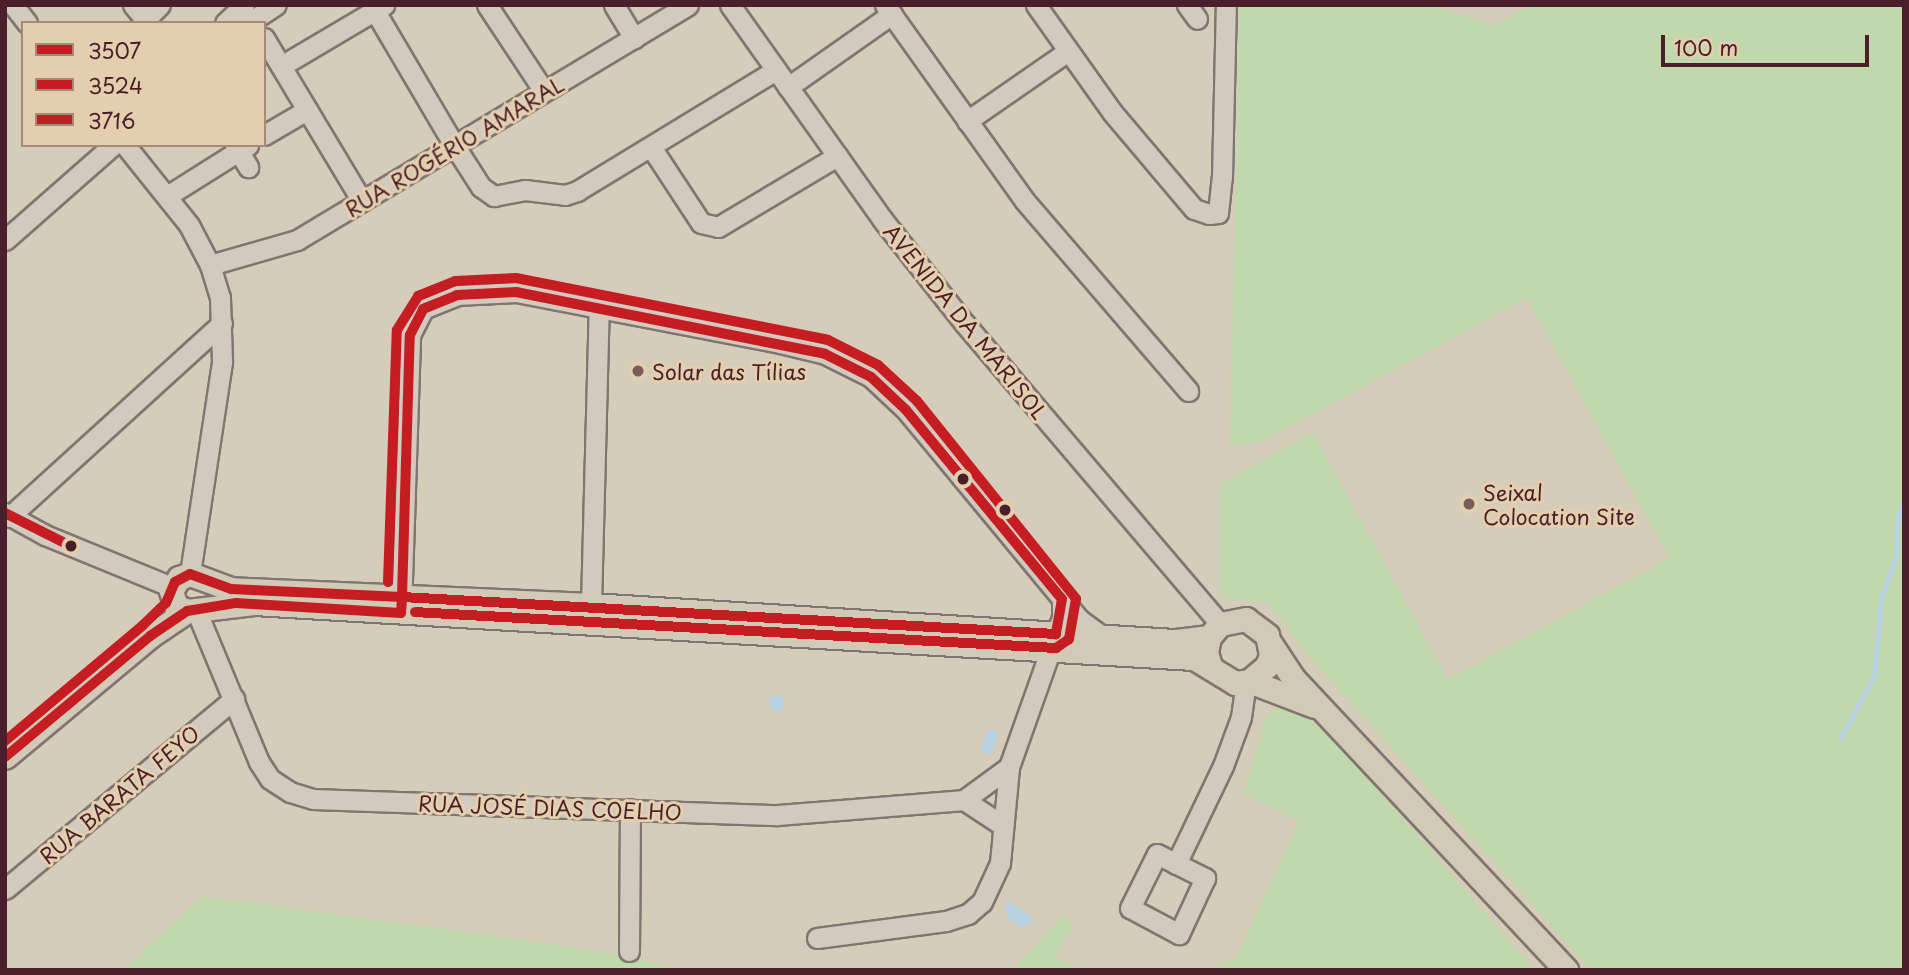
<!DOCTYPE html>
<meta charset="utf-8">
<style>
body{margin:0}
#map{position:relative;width:1909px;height:975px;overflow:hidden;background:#d6ccba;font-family:"Playpen Sans",sans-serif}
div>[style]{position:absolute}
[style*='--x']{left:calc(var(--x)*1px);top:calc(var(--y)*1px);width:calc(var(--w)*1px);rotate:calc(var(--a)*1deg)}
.green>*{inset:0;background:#c1d8ad}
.water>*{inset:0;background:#b9d3e5}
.round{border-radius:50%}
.stream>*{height:4.5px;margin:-2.25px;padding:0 2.25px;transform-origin:2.25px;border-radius:2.25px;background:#b9d3e5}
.roads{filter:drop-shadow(2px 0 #81756f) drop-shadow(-2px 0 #81756f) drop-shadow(0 2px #81756f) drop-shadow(0 -2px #81756f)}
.minor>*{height:19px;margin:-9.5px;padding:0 9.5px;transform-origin:9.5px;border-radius:9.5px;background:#d2cabe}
.major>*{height:23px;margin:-11.5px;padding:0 11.5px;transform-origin:11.5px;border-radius:11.5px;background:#d2cab6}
.bus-1>*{height:10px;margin:-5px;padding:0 5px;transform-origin:5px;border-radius:5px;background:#c61d23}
.bus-2>*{height:10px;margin:-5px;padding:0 5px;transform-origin:5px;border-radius:5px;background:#c61d23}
.bus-3>*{height:10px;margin:-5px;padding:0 5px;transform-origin:5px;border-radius:5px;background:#c61d23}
.dots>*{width:19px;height:19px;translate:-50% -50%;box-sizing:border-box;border:4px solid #e3cfad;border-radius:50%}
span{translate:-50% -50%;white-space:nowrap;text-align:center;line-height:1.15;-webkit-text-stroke:6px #e3cfad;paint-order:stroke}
.street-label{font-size:21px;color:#4a1f2b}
.poi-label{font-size:21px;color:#4a1f2b}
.left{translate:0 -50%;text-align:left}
.frame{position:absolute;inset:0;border:7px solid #4a1f2b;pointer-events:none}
.legend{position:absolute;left:21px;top:21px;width:245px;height:126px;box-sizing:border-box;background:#e3cfad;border:2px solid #a68979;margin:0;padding:9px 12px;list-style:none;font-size:21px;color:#4a1f2b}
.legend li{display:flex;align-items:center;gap:14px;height:35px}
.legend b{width:35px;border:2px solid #a68979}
.scale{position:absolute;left:1661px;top:35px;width:208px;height:32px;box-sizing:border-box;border:4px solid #4a1f2b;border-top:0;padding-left:9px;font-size:21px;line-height:24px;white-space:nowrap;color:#4a1f2b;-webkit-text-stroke:5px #e3cfad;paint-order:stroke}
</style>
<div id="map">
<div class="green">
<div style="clip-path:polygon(1239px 5px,1431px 5px,1494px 25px,1530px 5px,1904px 5px,1904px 970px,1591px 970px,1307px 654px,1268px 603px,1220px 597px,1220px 484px,1313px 432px,1448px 679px,1669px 558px,1527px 298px,1261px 442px,1230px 446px)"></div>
<div style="clip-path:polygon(1281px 701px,1329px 734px,1535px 970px,1208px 970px,1236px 958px,1299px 821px,1243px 794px,1266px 717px)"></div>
<div style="clip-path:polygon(202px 896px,499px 936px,621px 955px,681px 970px,123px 970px)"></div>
<div style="clip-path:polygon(1064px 915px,1074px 925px,1054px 956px,1082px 970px,1012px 970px)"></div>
</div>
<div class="water">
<div class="round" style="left:769px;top:695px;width:16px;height:16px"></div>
<div style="clip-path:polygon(995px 729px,998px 735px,991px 754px,980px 751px,987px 732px)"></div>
<div style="clip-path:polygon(1008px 901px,1031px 916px,1032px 923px,1020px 927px,1009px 920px,1004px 905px)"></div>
</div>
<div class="stream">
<div style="--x:1840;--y:739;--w:72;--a:-61.6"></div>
<div style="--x:1874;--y:676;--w:78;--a:-84.9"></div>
<div style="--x:1881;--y:598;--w:44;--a:-69.9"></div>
<div style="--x:1896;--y:557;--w:38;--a:-88"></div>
<div style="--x:1897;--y:519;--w:17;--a:-66"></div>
</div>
<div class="roads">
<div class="minor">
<div style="--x:13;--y:5;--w:23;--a:52"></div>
<div style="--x:133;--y:5;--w:23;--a:50"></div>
<div style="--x:487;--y:5;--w:103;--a:56.5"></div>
<div style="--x:614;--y:5;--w:39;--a:59"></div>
<div style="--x:730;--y:5;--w:262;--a:54.6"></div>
<div style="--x:882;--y:219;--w:134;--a:51.7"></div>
<div style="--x:965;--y:324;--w:394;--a:49.6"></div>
<div style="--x:885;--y:5;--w:239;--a:54.5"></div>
<div style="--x:1024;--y:200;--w:252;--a:49.3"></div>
<div style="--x:1036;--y:5;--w:131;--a:54.6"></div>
<div style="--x:1112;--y:112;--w:127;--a:49.8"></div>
<div style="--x:1194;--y:209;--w:16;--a:18"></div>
<div style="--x:1209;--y:214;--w:9;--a:-6"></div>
<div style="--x:1218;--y:213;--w:36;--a:-84"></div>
<div style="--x:1222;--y:177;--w:172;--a:-88.7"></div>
<div style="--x:1187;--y:5;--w:17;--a:54"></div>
<div style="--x:375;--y:11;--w:156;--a:59.5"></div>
<div style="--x:454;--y:145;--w:50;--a:57.3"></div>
<div style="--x:481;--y:187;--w:16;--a:35"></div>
<div style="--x:494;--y:196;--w:32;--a:-11"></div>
<div style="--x:525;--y:190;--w:40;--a:7.1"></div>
<div style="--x:565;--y:195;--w:13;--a:-18"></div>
<div style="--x:577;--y:191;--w:233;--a:-31.3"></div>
<div style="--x:145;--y:20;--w:21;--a:-45"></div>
<div style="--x:225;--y:23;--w:26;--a:-43"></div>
<div style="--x:248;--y:23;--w:33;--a:-33"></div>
<div style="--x:264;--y:38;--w:190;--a:59"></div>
<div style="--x:281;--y:66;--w:120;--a:-30.6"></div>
<div style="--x:788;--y:87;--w:127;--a:-35.1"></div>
<div style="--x:967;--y:121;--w:123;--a:-34.7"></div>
<div style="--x:264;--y:135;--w:50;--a:-30.2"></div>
<div style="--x:125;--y:145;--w:102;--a:51.3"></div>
<div style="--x:189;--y:225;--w:45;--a:62.3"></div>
<div style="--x:210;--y:265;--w:34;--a:73"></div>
<div style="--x:220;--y:298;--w:64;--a:88.2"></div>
<div style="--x:222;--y:362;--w:214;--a:98.6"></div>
<div style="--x:235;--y:145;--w:26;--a:59"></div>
<div style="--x:651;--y:147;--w:91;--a:56.7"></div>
<div style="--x:701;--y:223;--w:17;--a:13"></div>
<div style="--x:718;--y:227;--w:139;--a:-30.8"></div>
<div style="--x:167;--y:196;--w:96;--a:-32.2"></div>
<div style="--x:5;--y:240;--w:144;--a:-41.3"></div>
<div style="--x:210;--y:265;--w:91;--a:-16"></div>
<div style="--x:297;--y:240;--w:456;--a:-31"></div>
<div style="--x:5;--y:513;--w:46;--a:28.8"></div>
<div style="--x:45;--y:535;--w:137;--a:22.3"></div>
<div style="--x:9;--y:517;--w:288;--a:-42.3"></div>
<div style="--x:591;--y:605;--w:298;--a:-88.5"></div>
<div style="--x:196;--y:610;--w:165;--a:67.5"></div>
<div style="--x:259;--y:762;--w:20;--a:57"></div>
<div style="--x:270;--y:779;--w:24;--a:33"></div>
<div style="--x:290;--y:792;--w:24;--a:17"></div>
<div style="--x:313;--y:799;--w:465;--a:2"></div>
<div style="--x:778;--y:815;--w:187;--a:-4.6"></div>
<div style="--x:964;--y:800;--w:56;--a:-36.3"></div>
<div style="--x:401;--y:611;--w:276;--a:-88.1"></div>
<div style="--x:410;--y:335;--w:29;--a:-63"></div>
<div style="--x:423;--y:309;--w:37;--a:-22"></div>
<div style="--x:457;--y:295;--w:59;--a:-2.9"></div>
<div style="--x:516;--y:292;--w:269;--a:10.9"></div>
<div style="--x:780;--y:343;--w:46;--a:13.7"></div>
<div style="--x:825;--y:354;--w:51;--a:26.6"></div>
<div style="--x:871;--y:377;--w:48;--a:43.3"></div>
<div style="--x:906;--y:410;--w:273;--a:50.4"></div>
<div style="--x:1080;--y:620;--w:27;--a:36"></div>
<div style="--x:964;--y:800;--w:45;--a:33.3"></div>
<div style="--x:1157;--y:854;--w:54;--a:26.6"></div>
<div style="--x:1205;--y:878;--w:62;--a:114.9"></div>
<div style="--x:1179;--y:934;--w:55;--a:-152"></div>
<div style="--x:1130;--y:908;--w:60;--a:-63.4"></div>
<div style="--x:1176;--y:864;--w:109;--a:-64.4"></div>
<div style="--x:1223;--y:766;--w:52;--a:-69.8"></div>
<div style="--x:1241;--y:717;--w:35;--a:-82"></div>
<div style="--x:5;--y:889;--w:298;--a:-39.7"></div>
<div style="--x:817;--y:938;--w:130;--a:-7.5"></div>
<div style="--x:946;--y:921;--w:23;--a:-18"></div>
<div style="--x:968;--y:914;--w:18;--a:-41"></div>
<div style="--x:982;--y:902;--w:43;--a:-65.2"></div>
<div style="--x:1000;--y:863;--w:96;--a:-84.6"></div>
<div style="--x:1009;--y:767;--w:159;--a:-70.5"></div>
<div style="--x:1062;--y:617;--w:18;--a:-90"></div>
<div style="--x:629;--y:951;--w:142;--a:-89.6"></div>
</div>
<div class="major">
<div style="--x:1209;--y:637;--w:35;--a:173"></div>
<div style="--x:1174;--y:641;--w:584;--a:-176.47"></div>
<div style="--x:591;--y:605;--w:360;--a:-177.5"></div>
<div style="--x:231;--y:589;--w:44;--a:-159.9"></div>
<div style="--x:190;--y:574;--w:12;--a:160"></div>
<div style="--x:179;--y:578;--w:15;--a:122"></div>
<div style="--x:171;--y:591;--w:16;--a:72"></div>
<div style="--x:176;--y:606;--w:12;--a:24"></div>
<div style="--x:187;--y:611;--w:67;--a:-6.8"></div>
<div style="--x:254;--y:603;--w:942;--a:3.35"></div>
<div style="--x:1194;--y:658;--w:48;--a:31.4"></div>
<div style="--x:1235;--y:683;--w:14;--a:-8"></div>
<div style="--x:1249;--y:681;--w:23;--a:-40"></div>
<div style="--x:1267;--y:666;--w:12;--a:-70"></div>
<div style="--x:1271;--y:655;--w:20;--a:-101"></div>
<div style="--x:1267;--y:635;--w:26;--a:-143"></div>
<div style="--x:1246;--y:619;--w:26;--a:169"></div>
<div style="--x:1220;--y:624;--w:17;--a:130"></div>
<div style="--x:1209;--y:637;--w:15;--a:101"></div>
<div style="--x:1206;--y:652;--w:15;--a:74"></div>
<div style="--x:1270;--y:643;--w:42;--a:56.7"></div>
<div style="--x:1293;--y:678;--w:400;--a:46.9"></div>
<div style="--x:1249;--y:681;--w:70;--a:21"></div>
<div style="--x:5;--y:757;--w:189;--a:-39.8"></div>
<div style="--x:150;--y:636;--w:45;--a:-34"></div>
</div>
</div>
<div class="bus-1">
<div style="--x:516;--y:292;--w:315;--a:11.3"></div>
<div style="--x:825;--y:354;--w:51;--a:26.6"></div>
<div style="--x:871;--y:377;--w:48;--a:43.3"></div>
<div style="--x:906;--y:410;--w:245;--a:50.5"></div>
<div style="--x:1062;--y:599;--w:36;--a:100"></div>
<div style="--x:1056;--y:634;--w:655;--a:-176.76"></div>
<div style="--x:402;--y:597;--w:262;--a:-88.3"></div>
<div style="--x:410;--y:335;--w:29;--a:-63"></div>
<div style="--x:423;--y:309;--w:37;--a:-22"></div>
<div style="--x:457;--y:295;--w:59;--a:-2.9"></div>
<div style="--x:5;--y:741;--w:180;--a:-40"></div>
<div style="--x:143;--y:625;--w:32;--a:-44"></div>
<div style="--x:166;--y:603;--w:23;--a:-67"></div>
<div style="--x:175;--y:582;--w:17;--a:-28"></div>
<div style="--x:190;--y:574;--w:44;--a:20.1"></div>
<div style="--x:231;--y:589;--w:171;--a:2.7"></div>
<div style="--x:5;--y:757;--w:189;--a:-39.8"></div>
<div style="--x:150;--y:636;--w:45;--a:-34"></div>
<div style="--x:187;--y:611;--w:50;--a:-9.3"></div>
<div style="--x:236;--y:603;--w:165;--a:3.5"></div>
<div style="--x:401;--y:613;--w:16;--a:-86"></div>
</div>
<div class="bus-2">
<div style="--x:388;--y:582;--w:252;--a:-88"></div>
<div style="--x:397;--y:330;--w:40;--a:-58"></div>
<div style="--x:418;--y:296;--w:40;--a:-22"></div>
<div style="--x:455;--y:281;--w:61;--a:-2.8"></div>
<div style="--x:516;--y:278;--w:318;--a:11.2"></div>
<div style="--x:828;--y:340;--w:56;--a:26.6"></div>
<div style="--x:878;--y:365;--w:53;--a:42.7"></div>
<div style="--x:917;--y:401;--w:254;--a:51.2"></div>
<div style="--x:1076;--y:599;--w:41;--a:99.9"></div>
<div style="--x:1069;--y:639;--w:16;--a:145"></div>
<div style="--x:1056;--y:648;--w:642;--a:-176.79"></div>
</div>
<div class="bus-3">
<div style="--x:5;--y:513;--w:78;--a:26.6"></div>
</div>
<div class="dots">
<div style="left:638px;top:371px;background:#7b5c5d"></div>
<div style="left:963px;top:479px;background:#4a1f2b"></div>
<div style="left:1469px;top:504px;background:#7b5c5d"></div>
<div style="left:1005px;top:510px;background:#4a1f2b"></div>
<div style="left:71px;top:546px;background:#4a1f2b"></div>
</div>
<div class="street-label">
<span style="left:454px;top:146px;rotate:-31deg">RUA ROGÉRIO AMARAL</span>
<span style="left:966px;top:321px;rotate:51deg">AVENIDA DA MARISOL</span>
<span style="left:119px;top:794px;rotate:-40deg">RUA BARATA FEYO</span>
<span style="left:550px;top:807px;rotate:2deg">RUA JOSÉ DIAS COELHO</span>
</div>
<div class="poi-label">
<span class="left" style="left:652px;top:371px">Solar das Tílias</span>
<span class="left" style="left:1483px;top:504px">Seixal<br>Colocation Site</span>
</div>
<div class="frame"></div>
<ul class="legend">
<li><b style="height:9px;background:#c61d23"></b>3507</li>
<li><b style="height:9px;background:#c61d23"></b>3524</li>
<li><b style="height:9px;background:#c61d23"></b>3716</li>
</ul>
<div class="scale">100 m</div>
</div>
